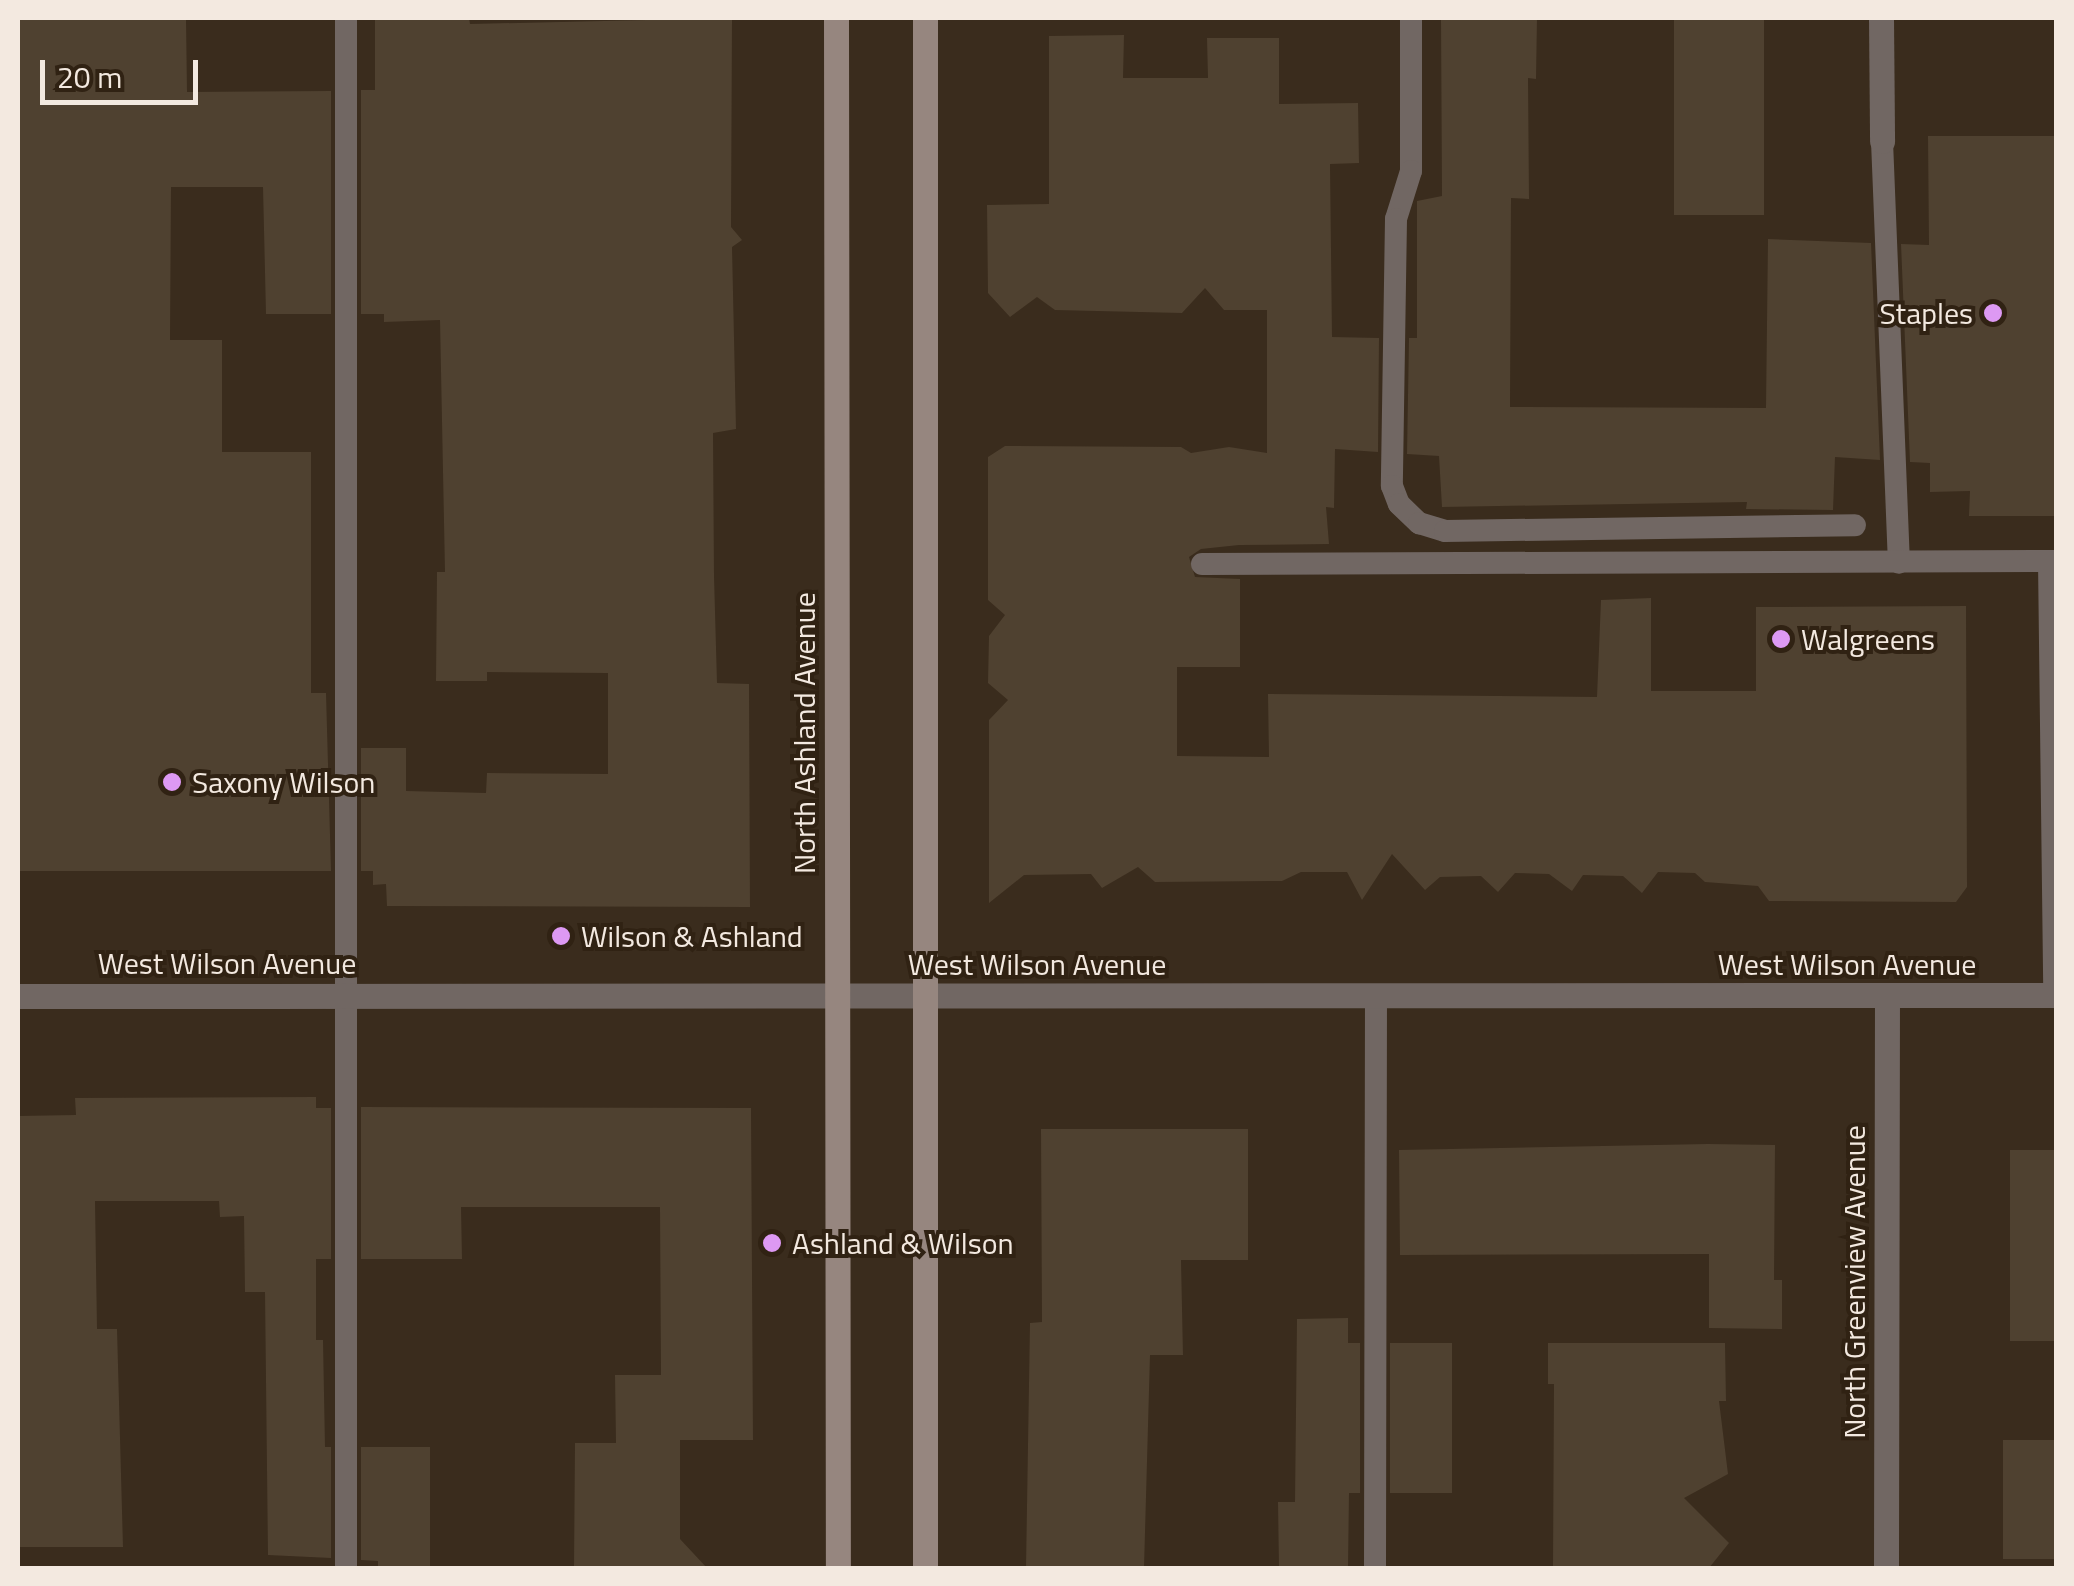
<!DOCTYPE html>
<style>
body{margin:0}
#map{position:relative;width:2074px;height:1586px;overflow:hidden;background:#3a2c1d;font-family:"Titillium Web",sans-serif}
div>[style]{position:absolute}
[style*='--x']{left:calc(var(--x)*1px);top:calc(var(--y)*1px);width:calc(var(--w)*1px);rotate:calc(var(--a)*1deg)}
.building>*{inset:0;background:#4f4130;transform-origin:0 0}
.service>*{height:22px;margin:-11px;padding:0 11px;transform-origin:11px;border-radius:11px;background:#716763}
.minor>*{height:25px;margin:-12.5px;padding:0 12.5px;transform-origin:12.5px;border-radius:12.5px;background:#716763}
.tertiary>*{height:25px;margin:-12.5px;padding:0 12.5px;transform-origin:12.5px;border-radius:12.5px;background:#716763}
.secondary>*{height:25px;margin:-12.5px;padding:0 12.5px;transform-origin:12.5px;border-radius:12.5px;background:#96867f}
.dots>*{width:28px;height:28px;translate:-50% -50%;box-sizing:border-box;border:5px solid #302213;border-radius:50%}
span{translate:-50% -50%;white-space:nowrap;text-align:center;line-height:1.15;-webkit-text-stroke:8px #302213;paint-order:stroke}
.poi-label{font-size:30px;color:#f3e9e0}
.right{translate:-100% -50%;text-align:right}
.left{translate:0 -50%;text-align:left}
.street-label{font-size:30px;color:#f3e9e0}
.frame{position:absolute;inset:0;border:20px solid #f3e9e0;pointer-events:none}
.scale{position:absolute;left:40px;top:60px;width:158px;height:45px;box-sizing:border-box;border:5px solid #f3e9e0;border-top:0;padding-left:12px;font-size:30px;line-height:35px;white-space:nowrap;color:#f3e9e0;-webkit-text-stroke:8px #302213;paint-order:stroke}
</style>
<div id="map">
<div class="building">
<div style="clip-path:polygon(18px 18px,186px 18px,187px 92px,331px 91px,331px 314px,266px 314px,263px 187px,171px 187px,170px 340px,222px 340px,222px 452px,311px 452px,311px 693px,326px 693px,331px 871px,18px 871px)"></div>
<div style="clip-path:polygon(375px 18px,469px 18px,470px 24px,732px 18px,731px 227px,742px 240px,732px 247px,736px 429px,713px 433px,714px 576px,717px 683px,749px 684px,750px 907px,387px 906px,386px 884px,373px 885px,373px 871px,361px 871px,361px 748px,406px 748px,406px 791px,486px 793px,487px 773px,608px 774px,608px 673px,487px 672px,487px 681px,436px 681px,437px 572px,445px 572px,440px 320px,384px 322px,384px 314px,361px 314px,361px 90px,375px 90px)"></div>
<div style="clip-path:polygon(1441px 18px,1537px 18px,1536px 79px,1528px 78px,1529px 199px,1511px 198px,1510px 407px,1766px 408px,1768px 239px,1871px 243px,1880px 460px,1835px 457px,1833px 510px,1746px 509px,1747px 502px,1442px 507px,1439px 456px,1407px 454px,1409px 338px,1417px 338px,1417px 201px,1442px 196px)"></div>
<div style="left:1674px;top:18px;width:90px;height:197px"></div>
<div style="clip-path:polygon(1124px 35px,1123px 78px,1208px 78px,1207px 38px,1279px 38px,1279px 104px,1358px 103px,1359px 163px,1330px 164px,1332px 337px,1379px 338px,1378px 452px,1335px 449px,1334px 508px,1326px 507px,1329px 544px,1239px 545px,1201px 549px,1189px 557px,1195px 577px,1240px 579px,1240px 667px,1177px 667px,1177px 756px,1269px 757px,1268px 694px,1597px 697px,1601px 600px,1651px 598px,1651px 691px,1756px 691px,1756px 607px,1966px 606px,1967px 887px,1956px 902px,1769px 901px,1758px 886px,1705px 882px,1695px 873px,1658px 872px,1642px 893px,1623px 876px,1583px 875px,1572px 891px,1549px 874px,1515px 873px,1498px 892px,1481px 876px,1440px 877px,1425px 890px,1392px 854px,1362px 900px,1347px 872px,1301px 872px,1282px 881px,1155px 882px,1138px 867px,1102px 888px,1091px 874px,1024px 875px,989px 903px,989px 720px,1008px 700px,988px 683px,989px 636px,1005px 615px,988px 600px,988px 457px,1005px 446px,1181px 447px,1191px 453px,1229px 447px,1267px 453px,1267px 310px,1224px 310px,1205px 288px,1182px 313px,1055px 310px,1037px 297px,1010px 317px,988px 293px,987px 205px,1049px 204px,1049px 36px)"></div>
<div style="clip-path:polygon(1928px 136px,2056px 136px,2056px 516px,1969px 516px,1970px 491px,1930px 492px,1930px 463px,1910px 462px,1901px 244px,1929px 245px)"></div>
<div style="clip-path:polygon(316px 1097px,316px 1108px,331px 1108px,331px 1259px,316px 1259px,316px 1340px,323px 1340px,325px 1447px,331px 1447px,331px 1558px,268px 1555px,265px 1292px,245px 1292px,244px 1216px,220px 1217px,219px 1201px,95px 1201px,97px 1329px,117px 1329px,123px 1547px,18px 1547px,18px 1116px,76px 1115px,75px 1098px)"></div>
<div style="clip-path:polygon(361px 1107px,751px 1108px,753px 1440px,680px 1440px,680px 1539px,707px 1568px,574px 1568px,575px 1443px,616px 1443px,615px 1375px,661px 1375px,660px 1207px,461px 1207px,462px 1259px,361px 1259px)"></div>
<div style="clip-path:polygon(1041px 1129px,1248px 1129px,1248px 1260px,1181px 1260px,1183px 1355px,1150px 1355px,1144px 1568px,1026px 1568px,1030px 1323px,1042px 1322px)"></div>
<div style="clip-path:polygon(1708px 1144px,1775px 1145px,1774px 1280px,1782px 1280px,1782px 1329px,1709px 1328px,1709px 1254px,1400px 1255px,1399px 1150px)"></div>
<div style="left:2056px;top:1150px;width:191px;height:46px;rotate:90deg"></div>
<div style="clip-path:polygon(1348px 1318px,1348px 1343px,1360px 1343px,1360px 1493px,1349px 1493px,1348px 1568px,1279px 1568px,1278px 1502px,1295px 1502px,1297px 1319px)"></div>
<div style="left:1390px;top:1343px;width:62px;height:150px"></div>
<div style="clip-path:polygon(1548px 1343px,1725px 1343px,1726px 1401px,1719px 1401px,1728px 1474px,1684px 1498px,1729px 1543px,1709px 1568px,1553px 1568px,1554px 1384px,1548px 1384px)"></div>
<div style="left:2003px;top:1440px;width:53px;height:119px"></div>
<div style="clip-path:polygon(361px 1447px,430px 1447px,430px 1568px,378px 1568px,378px 1561px,361px 1560px)"></div>
</div>
<div class="service">
<div style="--x:1411;--y:18;--w:153;--a:90"></div>
<div style="--x:1411;--y:171;--w:50;--a:107.4"></div>
<div style="--x:1396;--y:219;--w:267;--a:90.9"></div>
<div style="--x:1392;--y:486;--w:19;--a:69"></div>
<div style="--x:1399;--y:504;--w:28;--a:44"></div>
<div style="--x:1419;--y:523;--w:27;--a:17"></div>
<div style="--x:1445;--y:531;--w:410;--a:-0.8"></div>
<div style="--x:1882;--y:141;--w:422;--a:87.7"></div>
<div style="--x:2049;--y:561;--w:434;--a:89.3"></div>
<div style="--x:1202;--y:564;--w:854;--a:-0.2"></div>
<div style="--x:346;--y:1568;--w:1550;--a:-90"></div>
<div style="--x:1375;--y:1568;--w:570;--a:-89.9"></div>
</div>
<div class="minor">
<div style="--x:1881;--y:18;--w:123;--a:89.5"></div>
<div style="--x:1886;--y:1568;--w:572;--a:-89.9"></div>
</div>
<div class="tertiary">
<div style="--x:18;--y:996;--w:2038;--a:-0.03"></div>
</div>
<div class="secondary">
<div style="--x:836;--y:18;--w:1550;--a:89.93"></div>
<div style="--x:925;--y:1568;--w:1550;--a:-90"></div>
</div>
<div class="dots">
<div style="left:1993px;top:313px;background:#dd99f3"></div>
<div style="left:1781px;top:639px;background:#dd99f3"></div>
<div style="left:172px;top:782px;background:#dd99f3"></div>
<div style="left:561px;top:936px;background:#dd99f3"></div>
<div style="left:772px;top:1243px;background:#dd99f3"></div>
</div>
<div class="poi-label">
<span class="right" style="left:1973px;top:313px">Staples</span>
<span class="left" style="left:1801px;top:639px">Walgreens</span>
<span class="left" style="left:192px;top:782px">Saxony Wilson</span>
<span class="left" style="left:581px;top:936px">Wilson &amp; Ashland</span>
<span class="left" style="left:792px;top:1243px">Ashland &amp; Wilson</span>
</div>
<div class="street-label">
<span style="left:804px;top:733px;rotate:-90deg">North Ashland Avenue</span>
<span style="left:227px;top:963px">West Wilson Avenue</span>
<span style="left:1037px;top:964px">West Wilson Avenue</span>
<span style="left:1847px;top:964px">West Wilson Avenue</span>
<span style="left:1854px;top:1282px;rotate:-90deg">North Greenview Avenue</span>
</div>
<div class="frame"></div>
<div class="scale">20 m</div>
</div>
